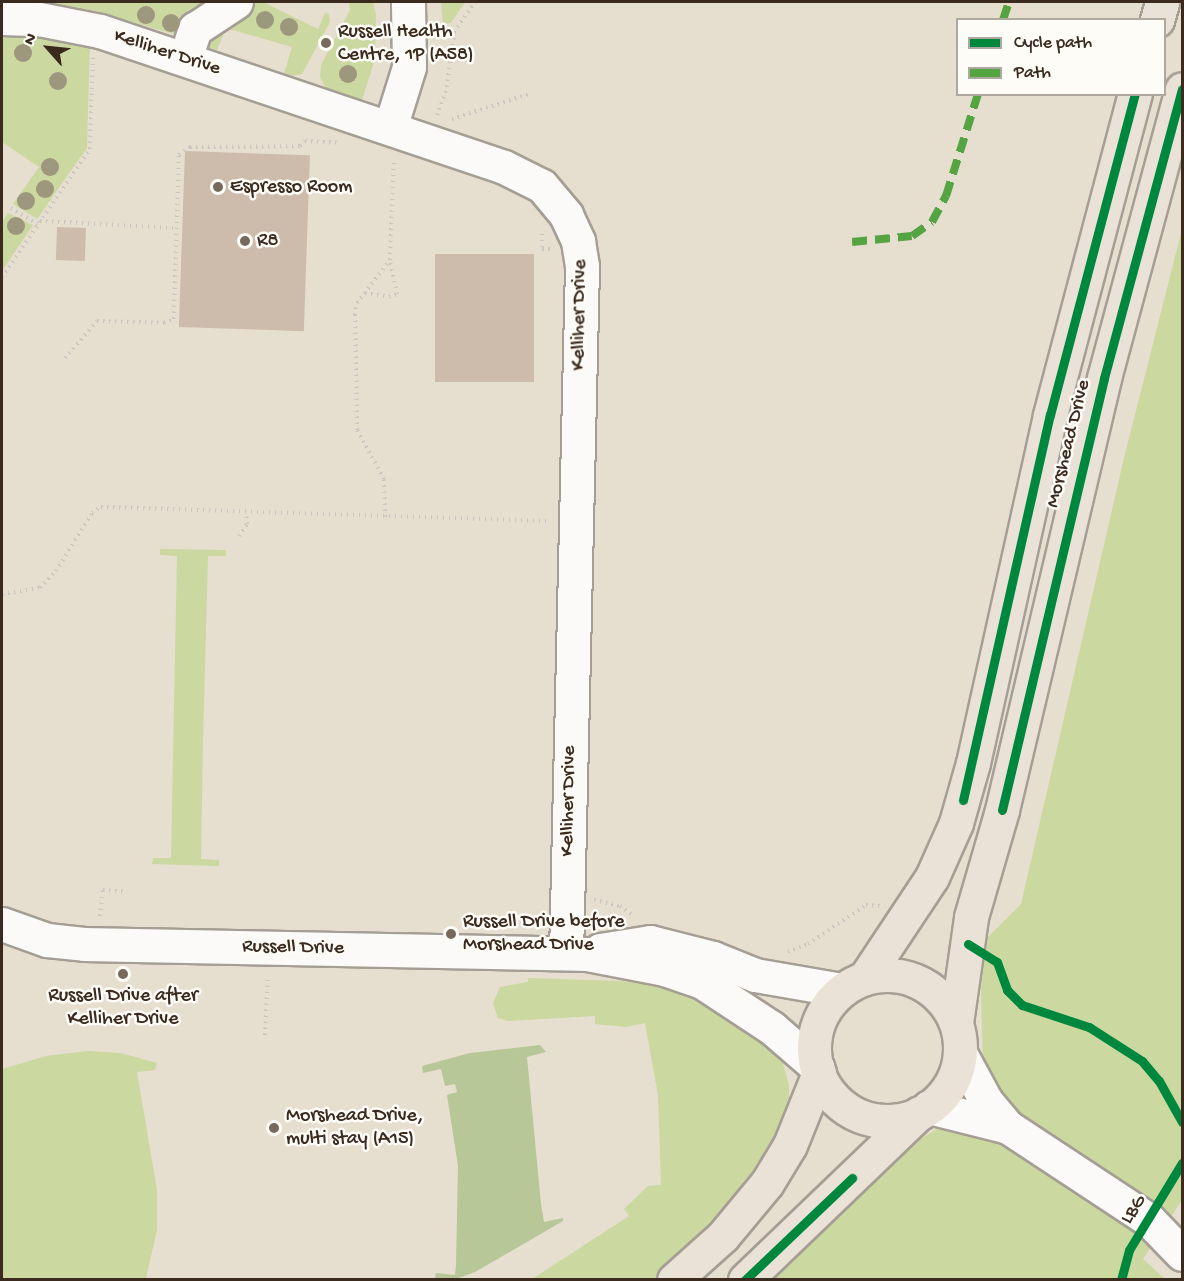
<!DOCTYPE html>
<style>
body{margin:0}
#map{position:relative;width:1184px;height:1281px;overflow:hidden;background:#e6decf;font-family:"Gochi Hand",sans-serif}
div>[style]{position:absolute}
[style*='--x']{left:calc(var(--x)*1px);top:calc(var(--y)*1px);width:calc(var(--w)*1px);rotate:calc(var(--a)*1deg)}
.green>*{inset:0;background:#cbd8a0}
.forest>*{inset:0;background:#b7c797}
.building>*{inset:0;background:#cdbcac;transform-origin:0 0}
.path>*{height:4px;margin-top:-2px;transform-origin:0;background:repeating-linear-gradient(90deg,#cac7c3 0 1.5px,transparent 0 6px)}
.roads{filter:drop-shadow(2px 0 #a59e94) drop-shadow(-2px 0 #a59e94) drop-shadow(0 2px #a59e94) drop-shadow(0 -2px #a59e94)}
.minor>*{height:33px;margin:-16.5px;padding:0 16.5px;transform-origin:16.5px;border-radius:16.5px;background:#fbfaf8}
.major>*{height:33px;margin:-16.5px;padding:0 16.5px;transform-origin:16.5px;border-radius:16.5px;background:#eae2d7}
.major>.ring{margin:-16.5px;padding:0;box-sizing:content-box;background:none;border:33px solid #eae2d7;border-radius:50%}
.quiet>*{height:8px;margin-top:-4px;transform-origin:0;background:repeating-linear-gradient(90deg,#54a441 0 15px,transparent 0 23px)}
.cycleway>*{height:9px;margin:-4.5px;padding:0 4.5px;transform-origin:4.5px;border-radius:4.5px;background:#00873e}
.trees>*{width:18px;height:18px;margin:-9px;border-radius:50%;background:#9c977d}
.dots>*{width:16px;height:16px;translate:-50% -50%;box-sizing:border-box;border:3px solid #fdfcf7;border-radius:50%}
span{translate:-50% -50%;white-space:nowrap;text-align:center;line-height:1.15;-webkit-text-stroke:5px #fdfcf7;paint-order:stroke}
.poi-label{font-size:20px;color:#3b2a1e}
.left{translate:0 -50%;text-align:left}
.street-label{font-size:20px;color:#3b2a1e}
.frame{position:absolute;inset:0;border:3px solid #3b2a1e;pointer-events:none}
.legend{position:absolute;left:956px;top:18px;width:210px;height:78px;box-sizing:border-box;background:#fdfcf7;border:2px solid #afa8a0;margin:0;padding:8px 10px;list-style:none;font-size:18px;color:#3b2a1e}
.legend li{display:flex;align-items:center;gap:12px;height:30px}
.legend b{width:30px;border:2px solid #afa8a0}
.north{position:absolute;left:18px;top:18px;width:60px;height:60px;-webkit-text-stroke:4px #fdfcf7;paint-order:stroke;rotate:297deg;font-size:16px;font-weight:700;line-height:24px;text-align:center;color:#3b2a1e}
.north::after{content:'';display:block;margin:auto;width:21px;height:27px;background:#3b2a1e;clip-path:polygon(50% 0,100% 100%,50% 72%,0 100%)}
</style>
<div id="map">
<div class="green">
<div style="clip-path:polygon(36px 2px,228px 2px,184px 37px,95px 11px)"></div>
<div style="clip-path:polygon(244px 2px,263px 2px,318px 29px,325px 13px,329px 14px,330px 22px,302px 74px,283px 77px,292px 47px,226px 28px,217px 50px,198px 44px)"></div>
<div style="clip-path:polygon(349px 2px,373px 2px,376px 15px,375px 59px,361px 103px,327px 90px,320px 77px,321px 65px,350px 10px)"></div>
<div style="clip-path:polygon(441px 2px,465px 2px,451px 23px,443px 24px)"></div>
<div style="clip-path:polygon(2px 31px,90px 41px,87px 148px,37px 219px,13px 204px,39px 167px,2px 142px)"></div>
<div style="clip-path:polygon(8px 213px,33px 225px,2px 271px,2px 222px)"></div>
<div style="clip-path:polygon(1182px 229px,1182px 1200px,1143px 1259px,1165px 1279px,770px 1280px,922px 1138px,940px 1127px,958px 1124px,983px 1066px,981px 990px,986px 939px,1021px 904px,1124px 458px)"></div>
<div style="clip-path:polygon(160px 549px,226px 550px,226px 556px,208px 556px,203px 741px,201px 859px,219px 860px,219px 866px,152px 864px,153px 858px,171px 858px,177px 556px,160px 555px)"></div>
<div style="clip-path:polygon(528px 978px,651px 982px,707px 999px,782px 1060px,789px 1085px,789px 1104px,759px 1171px,684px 1255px,654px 1279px,532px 1279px,629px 1216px,624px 1209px,648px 1186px,661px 1185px,658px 1095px,645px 1023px,626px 1027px,595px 1024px,595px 1016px,508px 1021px,498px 1018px,493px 1003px,500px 987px,528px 982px)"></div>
<div style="clip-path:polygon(88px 1051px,121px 1053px,157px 1063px,155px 1070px,137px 1072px,157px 1190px,157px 1230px,146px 1278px,2px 1279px,2px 1069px,46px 1056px)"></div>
</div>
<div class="forest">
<div style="clip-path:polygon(540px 1045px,546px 1052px,527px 1057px,541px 1204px,544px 1222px,563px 1218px,563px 1221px,475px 1272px,456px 1279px,435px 1279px,436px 1273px,455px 1275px,456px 1265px,458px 1166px,447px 1095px,457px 1092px,455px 1084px,445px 1086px,441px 1069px,423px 1073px,422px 1066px,470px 1053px)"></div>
</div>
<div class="building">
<div style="left:185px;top:151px;width:125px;height:176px;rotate:2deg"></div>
<div style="left:57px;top:227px;width:29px;height:33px;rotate:2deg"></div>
<div style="left:435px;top:254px;width:99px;height:128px"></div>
</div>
<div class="path">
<div style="--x:437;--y:115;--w:30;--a:-70"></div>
<div style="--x:447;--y:87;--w:55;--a:-82.7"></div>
<div style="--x:454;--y:32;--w:37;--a:-55"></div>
<div style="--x:452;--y:119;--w:81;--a:-18"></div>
<div style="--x:11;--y:208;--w:31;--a:31"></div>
<div style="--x:40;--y:221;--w:136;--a:2.9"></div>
<div style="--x:542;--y:234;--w:15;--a:90"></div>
<div style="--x:542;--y:249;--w:10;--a:0"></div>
<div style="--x:2;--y:277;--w:155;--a:-55.5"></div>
<div style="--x:90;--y:149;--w:91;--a:-88.1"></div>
<div style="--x:365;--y:293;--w:24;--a:9"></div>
<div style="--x:389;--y:297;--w:9;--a:-21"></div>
<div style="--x:397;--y:294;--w:35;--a:-102"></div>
<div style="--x:65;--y:358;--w:49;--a:-49.1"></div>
<div style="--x:97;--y:321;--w:67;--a:1.7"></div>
<div style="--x:164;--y:323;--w:11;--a:-22"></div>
<div style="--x:174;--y:319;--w:164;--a:-88.3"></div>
<div style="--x:179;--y:155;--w:14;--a:-36"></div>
<div style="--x:190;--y:147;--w:110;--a:-0.5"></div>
<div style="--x:300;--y:146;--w:7;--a:-45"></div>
<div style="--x:305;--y:141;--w:34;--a:3"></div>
<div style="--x:385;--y:517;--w:38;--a:-92"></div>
<div style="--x:384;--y:479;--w:56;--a:-118.9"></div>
<div style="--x:357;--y:430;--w:115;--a:-91"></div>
<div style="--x:355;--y:315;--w:12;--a:-81"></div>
<div style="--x:357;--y:303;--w:54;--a:-52.5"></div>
<div style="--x:390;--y:260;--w:100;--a:-87.7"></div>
<div style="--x:239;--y:536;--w:14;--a:-56"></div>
<div style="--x:247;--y:524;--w:12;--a:-95"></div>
<div style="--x:2;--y:594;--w:38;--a:-9"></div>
<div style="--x:40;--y:588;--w:23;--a:-47"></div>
<div style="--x:56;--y:571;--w:68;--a:-58.2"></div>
<div style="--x:92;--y:513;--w:11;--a:-34"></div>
<div style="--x:101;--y:507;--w:448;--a:1.8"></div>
<div style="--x:594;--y:900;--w:27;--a:13"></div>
<div style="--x:620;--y:906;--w:16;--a:35"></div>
<div style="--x:100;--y:916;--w:26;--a:-83"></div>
<div style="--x:103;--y:890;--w:24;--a:5"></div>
<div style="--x:788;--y:952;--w:22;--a:-22"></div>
<div style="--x:808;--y:944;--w:70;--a:-33.9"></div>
<div style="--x:866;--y:905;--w:15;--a:4"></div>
<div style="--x:265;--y:1035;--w:60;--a:-87.1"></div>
</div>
<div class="roads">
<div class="minor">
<div style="--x:2;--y:18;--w:37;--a:2"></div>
<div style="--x:39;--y:19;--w:62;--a:11.1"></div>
<div style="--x:100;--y:31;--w:426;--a:18.6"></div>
<div style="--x:504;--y:167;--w:42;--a:26.6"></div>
<div style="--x:542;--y:186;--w:38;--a:50"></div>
<div style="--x:566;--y:215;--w:29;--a:65"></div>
<div style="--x:578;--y:241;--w:25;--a:81"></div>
<div style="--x:582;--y:266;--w:687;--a:91.33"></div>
<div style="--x:185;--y:59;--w:32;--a:-72"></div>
<div style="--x:195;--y:29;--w:49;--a:-33.4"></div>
<div style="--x:390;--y:128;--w:64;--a:-72.7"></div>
<div style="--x:409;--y:67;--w:65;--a:-90.9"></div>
<div style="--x:2;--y:924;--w:48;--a:19.6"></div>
<div style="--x:47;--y:940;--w:37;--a:6"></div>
<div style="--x:84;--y:944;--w:503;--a:1.14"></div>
<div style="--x:587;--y:954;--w:78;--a:11"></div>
<div style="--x:664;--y:969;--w:40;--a:18.9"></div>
<div style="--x:702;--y:982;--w:84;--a:33.3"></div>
<div style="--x:772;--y:1028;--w:60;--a:40.9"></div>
<div style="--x:600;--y:950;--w:51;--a:-9.1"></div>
<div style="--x:650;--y:942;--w:65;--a:14.3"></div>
<div style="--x:713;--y:958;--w:45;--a:22"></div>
<div style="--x:755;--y:975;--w:88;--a:9.8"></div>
<div style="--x:960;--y:1053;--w:55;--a:61.6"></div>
<div style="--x:986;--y:1101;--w:34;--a:50"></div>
<div style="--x:929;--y:1107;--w:81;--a:14.2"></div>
<div style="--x:1008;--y:1127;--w:169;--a:33.4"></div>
<div style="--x:1149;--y:1220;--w:47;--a:45.9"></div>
</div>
<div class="major">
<div style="--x:1157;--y:20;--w:19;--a:-74"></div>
<div class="ring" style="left:814px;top:975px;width:113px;height:113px"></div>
<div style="--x:865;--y:978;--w:121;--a:-56.4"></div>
<div style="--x:932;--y:877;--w:59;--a:-66"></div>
<div style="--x:956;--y:823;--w:62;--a:-74.2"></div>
<div style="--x:973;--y:763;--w:356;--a:-77.5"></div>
<div style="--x:1050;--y:415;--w:332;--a:-75.2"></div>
<div style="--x:956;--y:1023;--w:107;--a:-81.9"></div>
<div style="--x:971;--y:917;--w:111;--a:-73.8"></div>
<div style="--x:1002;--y:810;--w:444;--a:-76.7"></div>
<div style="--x:1104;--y:378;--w:299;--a:-74.9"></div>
<div style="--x:674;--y:1280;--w:66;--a:-41.9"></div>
<div style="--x:723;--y:1236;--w:69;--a:-50.3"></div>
<div style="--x:767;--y:1183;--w:44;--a:-58.8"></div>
<div style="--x:790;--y:1145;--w:78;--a:-68.1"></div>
<div style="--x:745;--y:1280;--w:241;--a:-43.8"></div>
</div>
</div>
<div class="quiet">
<div style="--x:1003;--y:20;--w:19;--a:-72"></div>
<div style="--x:852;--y:242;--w:60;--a:-5.7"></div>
<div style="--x:912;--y:236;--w:24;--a:-35"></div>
<div style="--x:932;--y:222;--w:30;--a:-62"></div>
<div style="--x:946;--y:196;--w:107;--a:-72.6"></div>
</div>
<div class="cycleway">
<div style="--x:963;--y:800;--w:395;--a:-77.3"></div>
<div style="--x:1050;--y:415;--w:332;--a:-75.2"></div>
<div style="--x:1002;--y:810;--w:444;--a:-76.7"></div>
<div style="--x:1104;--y:378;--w:299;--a:-74.9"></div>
<div style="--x:968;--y:944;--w:34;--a:32"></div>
<div style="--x:997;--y:962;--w:30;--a:70"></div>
<div style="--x:1007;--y:990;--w:21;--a:45"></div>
<div style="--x:1022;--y:1005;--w:71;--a:18.2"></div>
<div style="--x:1089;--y:1027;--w:63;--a:32.7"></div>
<div style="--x:1142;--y:1061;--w:26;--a:50"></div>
<div style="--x:1159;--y:1081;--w:47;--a:60.7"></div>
<div style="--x:745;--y:1280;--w:148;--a:-43.6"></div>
<div style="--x:1121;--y:1280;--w:31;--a:-75"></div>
<div style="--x:1129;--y:1250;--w:102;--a:-58.7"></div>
</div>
<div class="trees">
<div style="left:146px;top:15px"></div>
<div style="left:265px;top:20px"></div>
<div style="left:171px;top:23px"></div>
<div style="left:289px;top:27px"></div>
<div style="left:23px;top:53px"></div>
<div style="left:348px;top:74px"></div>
<div style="left:58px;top:81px"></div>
<div style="left:50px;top:167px"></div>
<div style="left:45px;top:189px"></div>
<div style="left:26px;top:201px"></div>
<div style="left:16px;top:226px"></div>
</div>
<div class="dots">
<div style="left:326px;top:43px;background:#77695c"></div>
<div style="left:218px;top:187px;background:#77695c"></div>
<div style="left:245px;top:241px;background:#77695c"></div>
<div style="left:451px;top:934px;background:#77695c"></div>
<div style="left:123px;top:974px;background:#77695c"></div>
<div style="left:274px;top:1128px;background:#77695c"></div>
</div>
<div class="poi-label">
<span class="left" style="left:338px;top:44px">Russell Health<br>Centre, 1P (A58)</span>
<span class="left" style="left:230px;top:187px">Espresso Room</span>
<span class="left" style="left:257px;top:241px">R8</span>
<span class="left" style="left:463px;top:934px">Russell Drive before<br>Morshead Drive</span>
<span style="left:123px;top:1008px">Russell Drive after<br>Kelliher Drive</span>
<span class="left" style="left:286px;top:1128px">Morshead Drive,<br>multi stay (A15)</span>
</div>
<div class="street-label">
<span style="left:167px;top:53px;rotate:18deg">Kelliher Drive</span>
<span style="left:580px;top:315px;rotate:-89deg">Kelliher Drive</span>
<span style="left:1069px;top:444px;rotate:-76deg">Morshead Drive</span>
<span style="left:569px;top:801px;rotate:-89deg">Kelliher Drive</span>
<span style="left:293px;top:948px;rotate:1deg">Russell Drive</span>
<span style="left:1134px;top:1210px;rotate:-57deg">LBG</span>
</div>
<div class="frame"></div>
<ul class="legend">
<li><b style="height:8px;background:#00873e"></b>Cycle path</li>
<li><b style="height:8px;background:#54a441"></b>Path</li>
</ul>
<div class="north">N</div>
</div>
